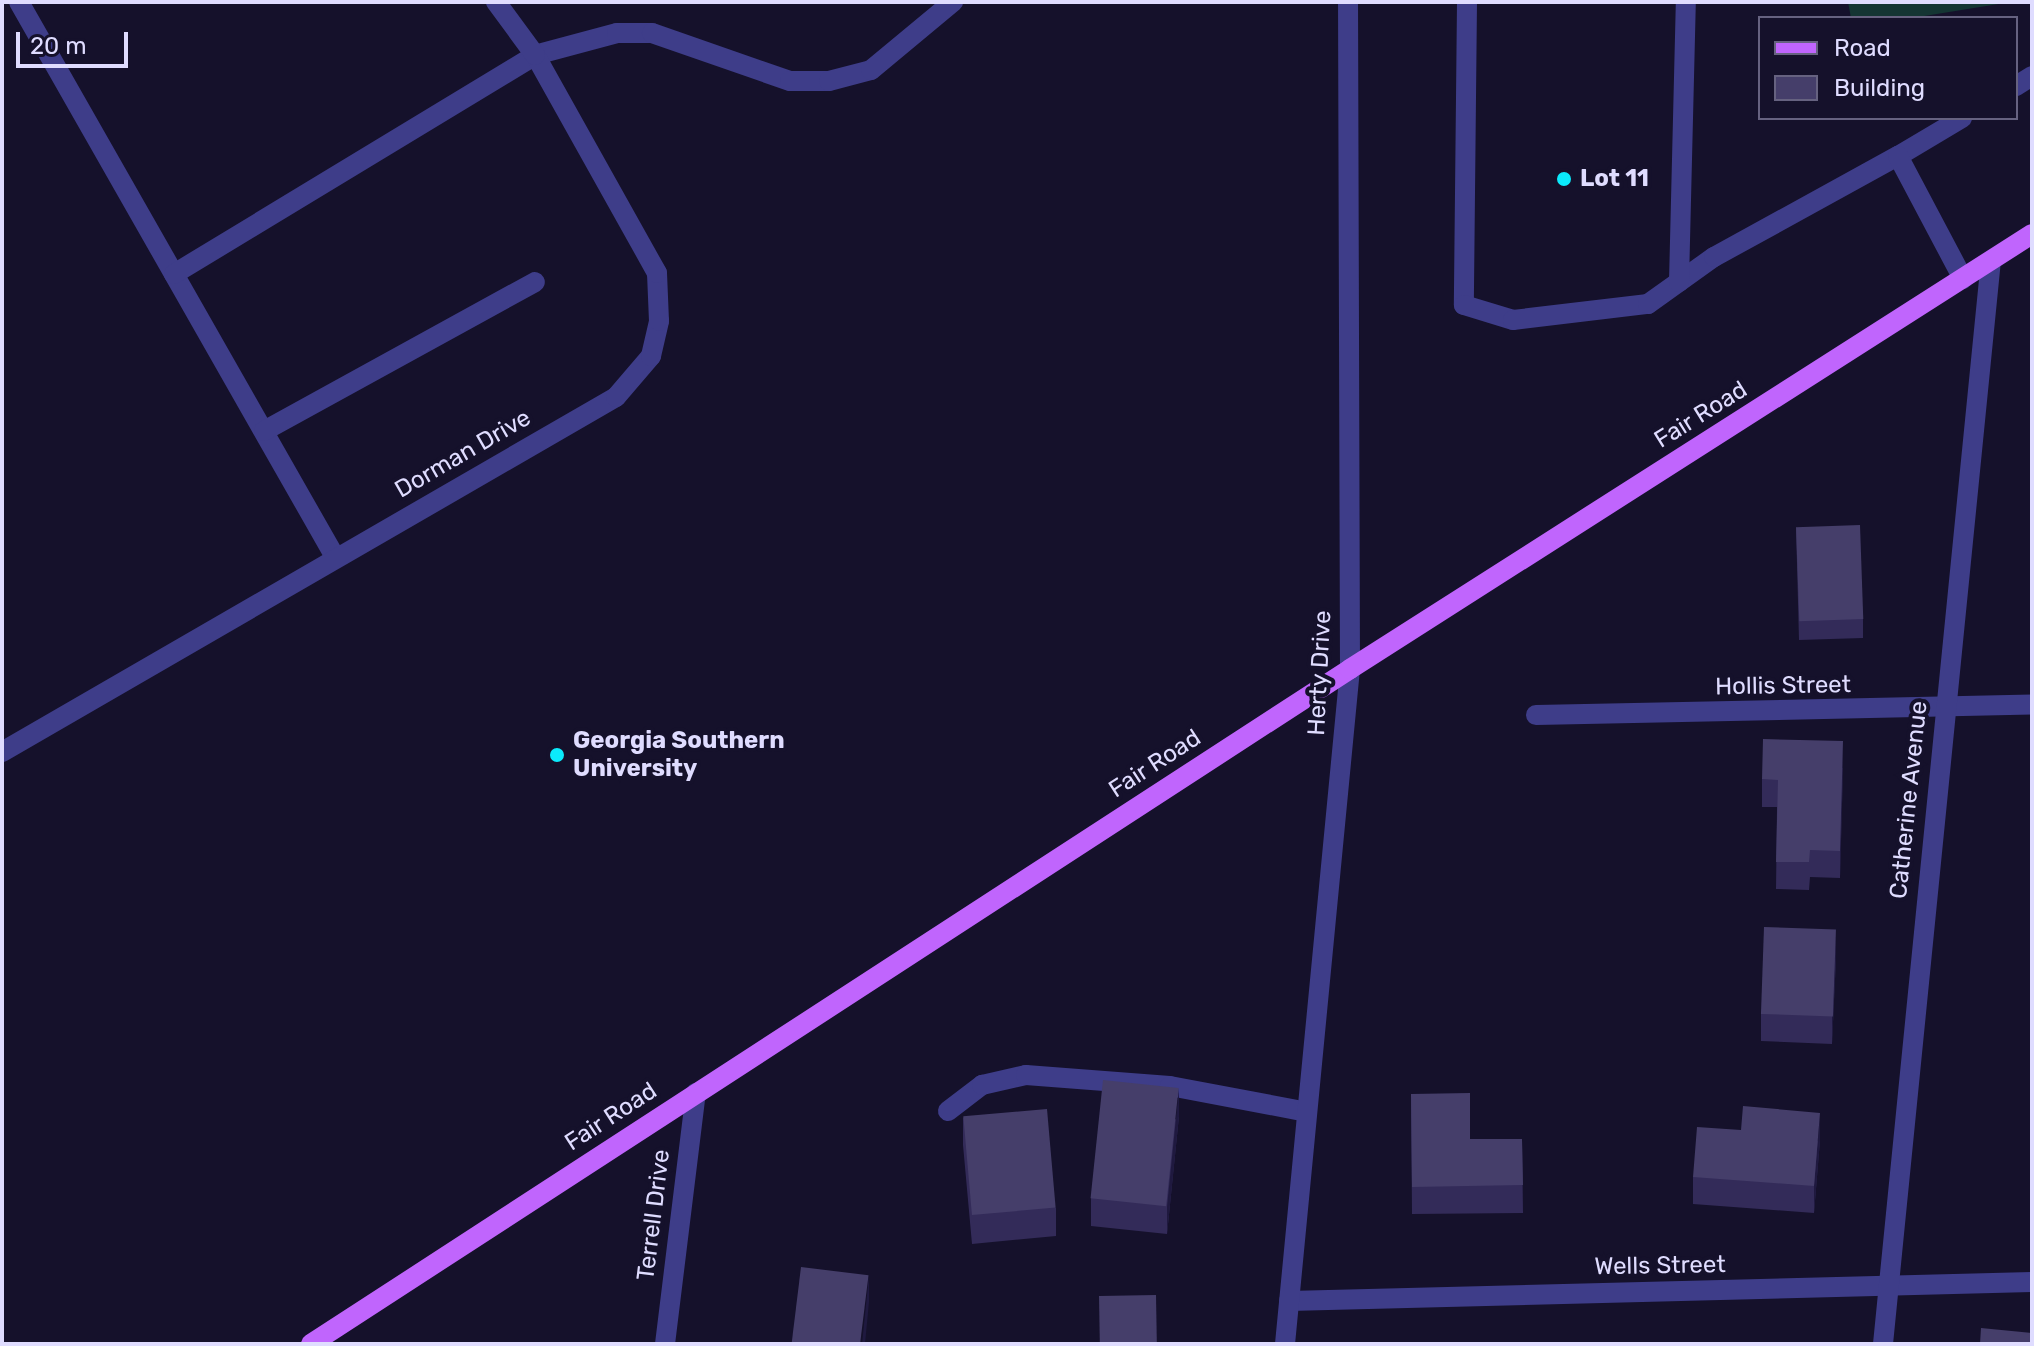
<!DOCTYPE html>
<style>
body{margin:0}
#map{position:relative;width:2034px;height:1346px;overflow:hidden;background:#15112b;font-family:Rubik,sans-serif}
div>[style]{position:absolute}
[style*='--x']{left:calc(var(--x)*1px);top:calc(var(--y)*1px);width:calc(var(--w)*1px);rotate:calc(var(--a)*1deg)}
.green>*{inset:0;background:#143533}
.minor>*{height:20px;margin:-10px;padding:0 10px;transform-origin:10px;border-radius:10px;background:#3e3d89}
.major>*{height:20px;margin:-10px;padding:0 10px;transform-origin:10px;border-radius:10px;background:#c065fd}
.wall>*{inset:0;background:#332b59}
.shaded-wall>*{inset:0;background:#1f193f}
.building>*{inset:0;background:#453e6a;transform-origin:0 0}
.dots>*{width:22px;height:22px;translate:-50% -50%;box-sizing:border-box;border:4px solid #15112b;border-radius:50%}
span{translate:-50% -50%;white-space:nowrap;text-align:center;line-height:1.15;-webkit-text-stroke:8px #15112b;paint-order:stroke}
.poi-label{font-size:24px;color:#dfdcff;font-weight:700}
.left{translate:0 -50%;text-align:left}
.street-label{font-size:24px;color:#dfdcff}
.frame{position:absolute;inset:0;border:4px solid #dfdcff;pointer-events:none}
.legend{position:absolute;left:1758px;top:16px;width:260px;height:104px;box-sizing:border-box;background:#15112b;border:2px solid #666280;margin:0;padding:10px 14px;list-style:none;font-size:24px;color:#dfdcff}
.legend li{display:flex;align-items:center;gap:16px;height:40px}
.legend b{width:40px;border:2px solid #666280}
.scale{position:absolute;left:16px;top:32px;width:112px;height:36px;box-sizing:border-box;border:4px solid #dfdcff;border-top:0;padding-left:10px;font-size:24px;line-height:28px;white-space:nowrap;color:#dfdcff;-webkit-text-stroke:6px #15112b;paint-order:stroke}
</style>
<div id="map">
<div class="green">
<div style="clip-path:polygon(1848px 2px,2011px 2px,1912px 18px,1851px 18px)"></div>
</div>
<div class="minor">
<div style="--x:19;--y:2;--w:639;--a:60.34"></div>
<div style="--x:1467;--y:2;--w:303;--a:90.6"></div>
<div style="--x:1464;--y:305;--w:51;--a:17"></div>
<div style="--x:1513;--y:320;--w:136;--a:-6.8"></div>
<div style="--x:1648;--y:304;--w:81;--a:-35.5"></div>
<div style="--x:1714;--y:257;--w:210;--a:-28.8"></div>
<div style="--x:2016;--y:86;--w:19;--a:-32"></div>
<div style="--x:1962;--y:118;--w:74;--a:149.3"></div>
<div style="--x:1898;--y:156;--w:139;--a:62.1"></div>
<div style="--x:174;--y:274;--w:422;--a:-31.2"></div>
<div style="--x:535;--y:55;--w:85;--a:-15"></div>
<div style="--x:617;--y:33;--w:35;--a:0"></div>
<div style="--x:652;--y:33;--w:146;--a:19.2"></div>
<div style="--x:790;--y:81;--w:39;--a:0"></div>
<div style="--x:829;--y:81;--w:43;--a:-14.7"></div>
<div style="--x:871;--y:70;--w:107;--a:-39.7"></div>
<div style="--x:1679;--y:282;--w:280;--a:-88.6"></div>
<div style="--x:264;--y:431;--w:309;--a:-28.8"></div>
<div style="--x:1536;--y:715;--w:496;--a:-1.2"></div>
<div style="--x:2;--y:752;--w:709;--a:-30.04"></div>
<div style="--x:616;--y:397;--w:54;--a:-49.5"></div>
<div style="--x:651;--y:356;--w:36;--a:-77"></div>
<div style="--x:659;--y:321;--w:48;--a:-92.4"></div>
<div style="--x:657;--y:273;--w:250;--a:-119.2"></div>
<div style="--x:535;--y:55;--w:66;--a:-126.3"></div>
<div style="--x:948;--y:1111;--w:43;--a:-37.4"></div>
<div style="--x:982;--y:1085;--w:45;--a:-12.8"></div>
<div style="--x:1026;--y:1075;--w:144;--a:4.4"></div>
<div style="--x:1170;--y:1086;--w:139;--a:10.7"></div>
<div style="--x:1289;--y:1301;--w:743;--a:-1.46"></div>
<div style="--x:665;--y:1344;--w:253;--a:-83"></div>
<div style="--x:1285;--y:1344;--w:678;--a:-84.5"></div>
<div style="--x:1350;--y:669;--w:667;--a:-90.17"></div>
<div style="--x:1883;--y:1344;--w:1088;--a:-84.31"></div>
</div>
<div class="major">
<div style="--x:311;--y:1344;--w:1239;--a:-33.01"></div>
<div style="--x:1350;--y:669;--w:809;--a:-32.53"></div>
</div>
<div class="wall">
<div style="clip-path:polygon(1796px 527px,1863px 619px,1863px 638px,1799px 640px)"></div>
<div style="clip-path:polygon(1843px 768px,1840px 878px,1810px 877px,1809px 890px,1776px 889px,1777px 807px,1762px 807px,1762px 779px)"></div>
<div style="clip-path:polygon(1836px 958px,1832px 1044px,1761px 1041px,1761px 1014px)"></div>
<div style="clip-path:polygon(1411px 1094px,1470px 1139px,1522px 1139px,1523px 1213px,1412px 1214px)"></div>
<div style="clip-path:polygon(1179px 1116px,1167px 1234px,1091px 1226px,1091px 1198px)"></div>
<div style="clip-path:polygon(963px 1117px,1056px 1208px,1056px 1236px,972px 1244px,963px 1145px)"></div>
<div style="clip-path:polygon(1820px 1140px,1814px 1213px,1693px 1204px,1693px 1177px)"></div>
</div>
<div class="shaded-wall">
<div style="clip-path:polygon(1843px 741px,1843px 768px,1840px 878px,1840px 851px)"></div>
<div style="clip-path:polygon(1836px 930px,1836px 958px,1832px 1044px,1832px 1017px)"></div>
<div style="clip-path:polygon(1179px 1088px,1179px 1116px,1167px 1234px,1167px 1207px)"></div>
<div style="clip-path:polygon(1820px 1113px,1820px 1140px,1814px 1213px,1814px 1186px)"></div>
<div style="clip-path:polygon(869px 1275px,869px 1302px,865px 1344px,862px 1344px)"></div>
</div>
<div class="building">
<div style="left:1860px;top:525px;width:94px;height:64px;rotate:88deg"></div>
<div style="clip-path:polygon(1763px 739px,1843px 741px,1840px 851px,1810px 850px,1809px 862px,1776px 862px,1778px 780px,1762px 779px)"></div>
<div style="left:1764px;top:927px;width:72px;height:87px;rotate:2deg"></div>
<div style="left:1103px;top:1080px;width:76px;height:119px;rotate:6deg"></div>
<div style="clip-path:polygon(1470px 1093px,1470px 1139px,1522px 1139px,1523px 1185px,1412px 1187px,1411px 1094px)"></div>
<div style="clip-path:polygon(1743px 1106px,1820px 1113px,1814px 1186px,1693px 1177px,1697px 1127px,1741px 1130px)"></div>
<div style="left:1047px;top:1109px;width:99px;height:84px;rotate:85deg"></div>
<div style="left:801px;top:1267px;width:68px;height:77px;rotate:7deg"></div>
<div style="left:1156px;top:1295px;width:49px;height:57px;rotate:89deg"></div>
<div style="clip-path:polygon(1981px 1328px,2032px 1333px,2032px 1344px,1980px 1344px)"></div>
</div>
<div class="dots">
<div style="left:1564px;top:179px;background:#0beafc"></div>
<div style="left:557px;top:755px;background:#0beafc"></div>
</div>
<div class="poi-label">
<span class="left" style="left:1580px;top:179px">Lot 11</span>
<span class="left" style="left:573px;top:755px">Georgia Southern<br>University</span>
</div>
<div class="street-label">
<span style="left:1701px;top:415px;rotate:-32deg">Fair Road</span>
<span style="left:463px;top:454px;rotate:-30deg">Dorman Drive</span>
<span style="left:1320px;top:673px;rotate:-87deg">Herty Drive</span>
<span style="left:1783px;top:686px;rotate:-1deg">Hollis Street</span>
<span style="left:1155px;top:764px;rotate:-33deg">Fair Road</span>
<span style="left:1909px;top:800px;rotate:-84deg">Catherine Avenue</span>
<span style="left:611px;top:1117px;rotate:-33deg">Fair Road</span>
<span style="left:654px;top:1215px;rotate:-83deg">Terrell Drive</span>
<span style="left:1660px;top:1266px;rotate:-1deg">Wells Street</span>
</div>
<div class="frame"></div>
<ul class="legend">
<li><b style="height:10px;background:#c065fd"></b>Road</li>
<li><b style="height:22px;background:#453e6a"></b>Building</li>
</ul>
<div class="scale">20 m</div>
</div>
